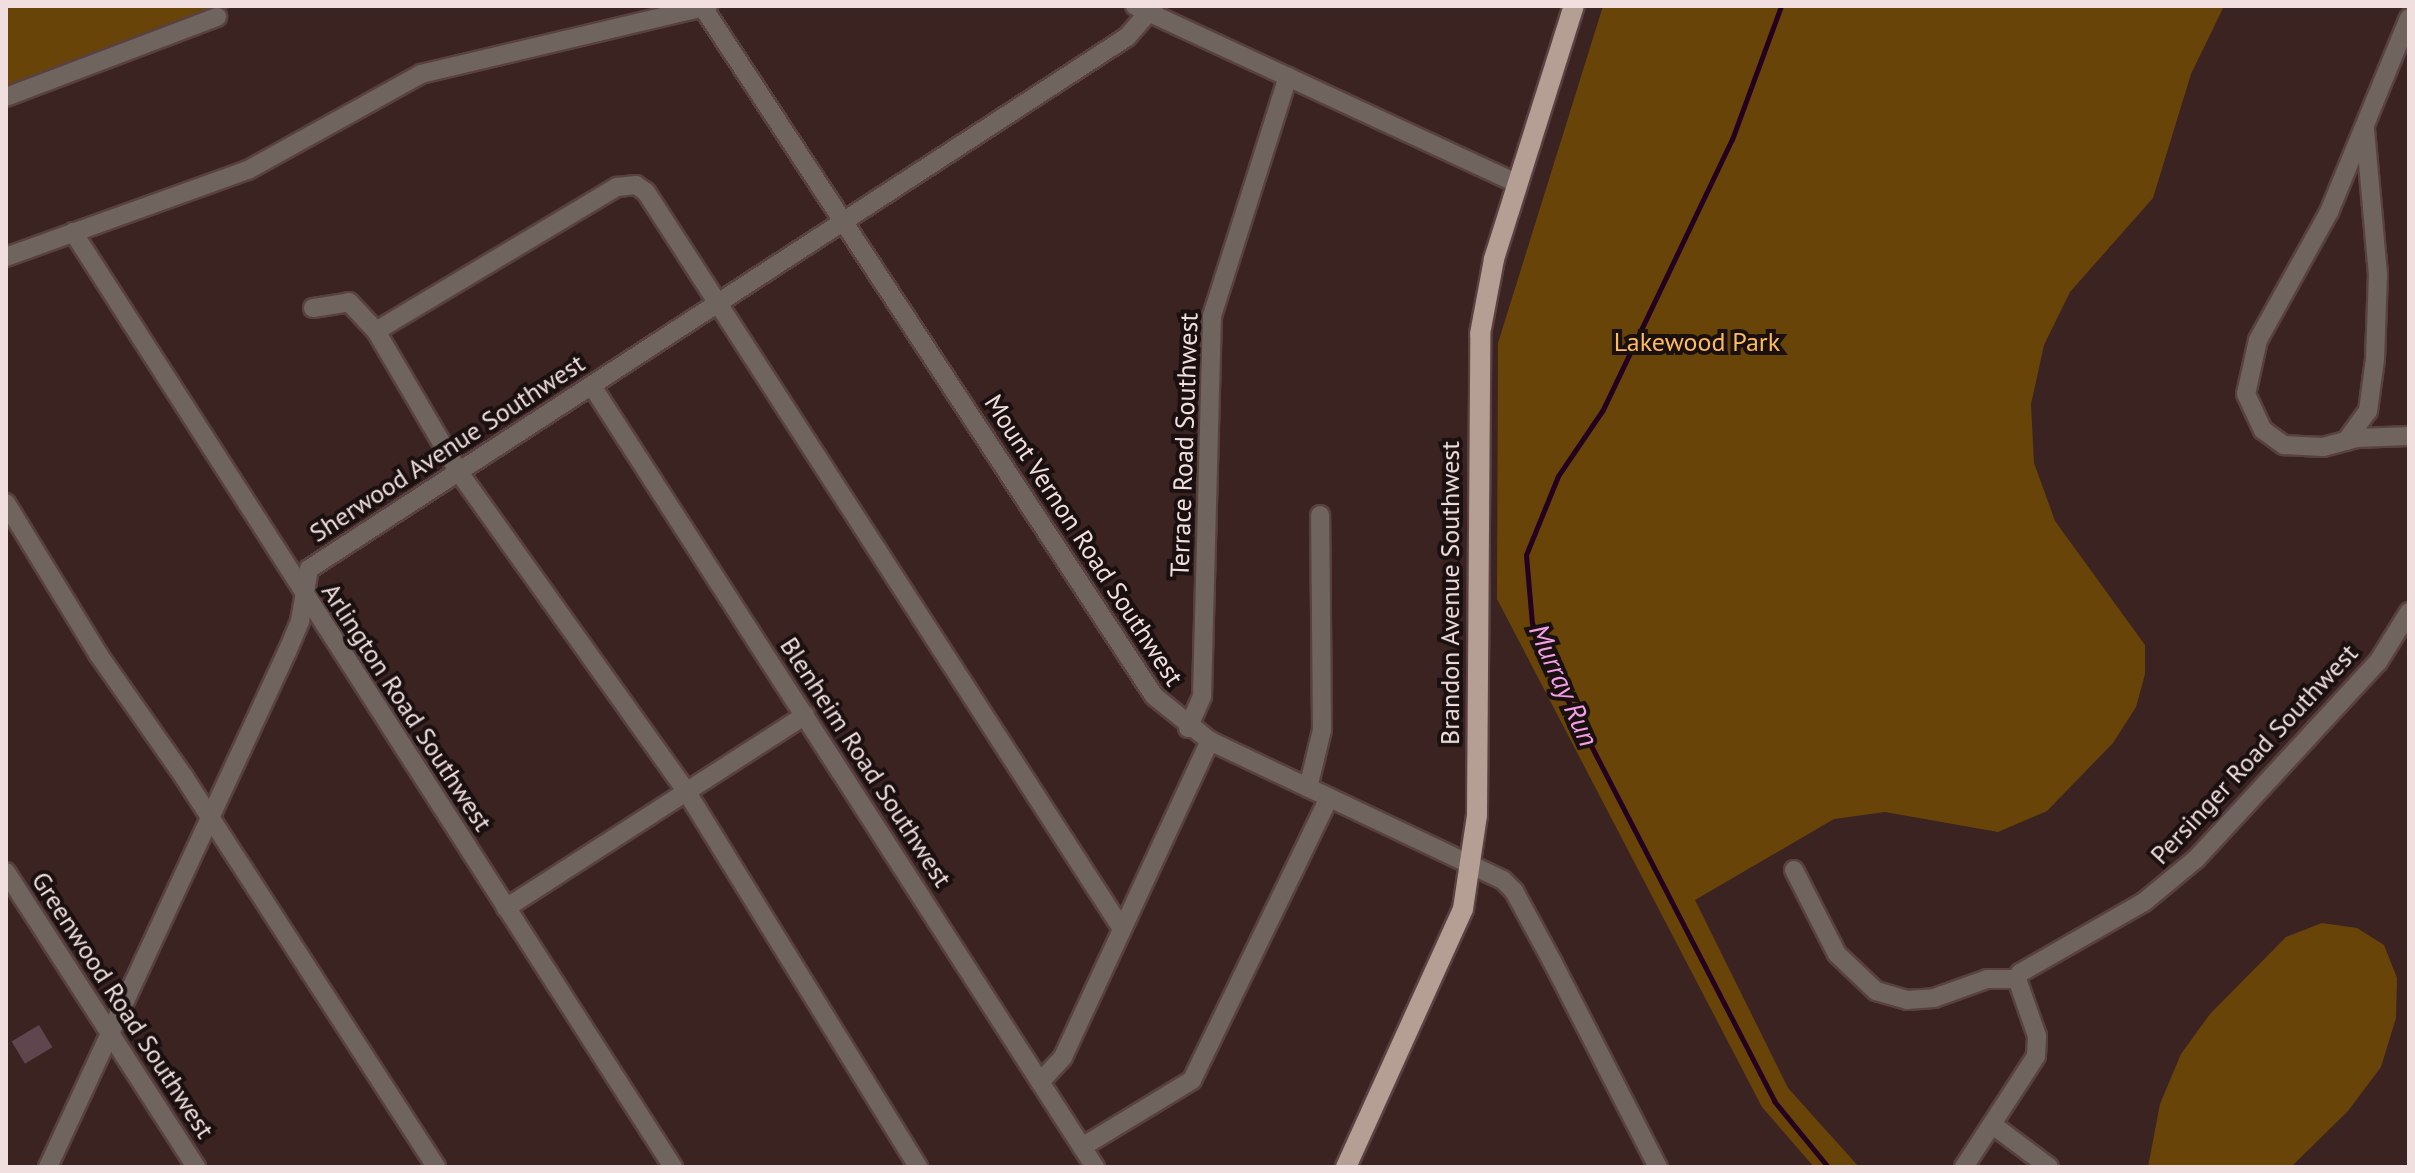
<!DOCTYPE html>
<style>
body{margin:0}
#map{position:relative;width:2415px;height:1173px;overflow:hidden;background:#3b2322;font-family:"PT Sans",sans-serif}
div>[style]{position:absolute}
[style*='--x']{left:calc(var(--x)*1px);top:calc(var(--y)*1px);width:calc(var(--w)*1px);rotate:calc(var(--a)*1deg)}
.green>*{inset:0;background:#684409}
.stream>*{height:5px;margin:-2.5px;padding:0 2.5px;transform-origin:2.5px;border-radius:2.5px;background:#23001f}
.building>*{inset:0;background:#5f454d;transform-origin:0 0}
.roads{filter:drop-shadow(2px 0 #584140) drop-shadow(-2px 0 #584140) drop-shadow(0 2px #584140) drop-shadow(0 -2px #584140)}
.minor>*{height:18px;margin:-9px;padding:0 9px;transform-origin:9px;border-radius:9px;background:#70645f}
.major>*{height:20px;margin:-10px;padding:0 10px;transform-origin:10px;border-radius:10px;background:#b59e93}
span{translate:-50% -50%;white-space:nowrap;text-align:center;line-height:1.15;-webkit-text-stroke:8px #1a100f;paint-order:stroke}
.park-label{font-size:26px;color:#ffbb5c}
.street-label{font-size:26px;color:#f0dfde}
.water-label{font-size:28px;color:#f59fe8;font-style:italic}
.frame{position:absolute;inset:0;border:8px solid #f0dfde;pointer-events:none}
</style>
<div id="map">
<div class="green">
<div style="clip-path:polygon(6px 6px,235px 6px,6px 85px)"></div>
<div style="clip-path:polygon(1603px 6px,2224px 6px,2191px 74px,2153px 198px,2070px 292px,2044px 345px,2031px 404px,2034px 463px,2055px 521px,2145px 645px,2145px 674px,2136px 707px,2113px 743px,2047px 811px,1998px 832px,1885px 812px,1834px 819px,1695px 900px,1788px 1088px,1859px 1167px,1814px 1167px,1762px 1107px,1497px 599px,1498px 343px)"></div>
<div style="clip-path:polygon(2322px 923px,2357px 928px,2384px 945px,2397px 978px,2396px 1018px,2381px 1067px,2348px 1111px,2291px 1167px,2148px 1167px,2160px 1104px,2181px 1054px,2210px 1014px,2286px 937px)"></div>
</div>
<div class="stream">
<div style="--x:1781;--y:6;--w:142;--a:110.2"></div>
<div style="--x:1732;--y:139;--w:301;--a:115.5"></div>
<div style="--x:1602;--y:411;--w:78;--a:124.1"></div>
<div style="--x:1558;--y:476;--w:85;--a:112.1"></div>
<div style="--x:1526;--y:555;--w:68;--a:85"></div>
<div style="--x:1532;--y:623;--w:53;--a:66.8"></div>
<div style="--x:1553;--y:672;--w:483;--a:62.7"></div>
<div style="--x:1774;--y:1101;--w:85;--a:50.7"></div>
</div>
<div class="building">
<div style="left:39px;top:1025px;width:26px;height:32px;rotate:59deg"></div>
</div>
<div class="roads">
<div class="minor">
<div style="--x:1135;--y:6;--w:421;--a:24.9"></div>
<div style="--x:704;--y:9;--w:821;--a:56.77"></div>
<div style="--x:1154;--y:696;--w:72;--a:38.8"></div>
<div style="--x:1210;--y:741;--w:324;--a:25.4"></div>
<div style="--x:1503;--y:880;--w:16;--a:45"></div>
<div style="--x:1514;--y:891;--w:80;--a:61.5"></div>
<div style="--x:1552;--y:961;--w:232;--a:62.8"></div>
<div style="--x:2409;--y:18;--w:210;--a:112.4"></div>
<div style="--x:2329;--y:212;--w:146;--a:119"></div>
<div style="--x:2258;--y:340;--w:55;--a:102.5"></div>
<div style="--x:2246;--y:394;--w:40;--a:65"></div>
<div style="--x:2263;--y:430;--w:26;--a:36"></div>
<div style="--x:2284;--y:445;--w:39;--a:3"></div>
<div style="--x:2323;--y:447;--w:35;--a:-15"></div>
<div style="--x:2357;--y:438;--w:52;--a:-2.2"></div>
<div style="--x:6;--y:97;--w:226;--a:-20.8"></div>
<div style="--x:73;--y:232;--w:1111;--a:57.31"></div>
<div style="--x:6;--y:257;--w:257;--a:-19.8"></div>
<div style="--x:248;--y:170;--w:198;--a:-29"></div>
<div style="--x:421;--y:74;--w:295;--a:-13.3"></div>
<div style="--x:313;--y:308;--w:36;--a:-9"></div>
<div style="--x:349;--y:302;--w:40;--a:47"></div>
<div style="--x:376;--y:331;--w:162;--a:59.6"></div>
<div style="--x:458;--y:471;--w:393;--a:54.5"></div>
<div style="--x:686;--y:791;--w:442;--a:58.3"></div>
<div style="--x:376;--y:331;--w:281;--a:-30.9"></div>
<div style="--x:617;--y:187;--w:19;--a:-6"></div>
<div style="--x:636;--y:185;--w:12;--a:35"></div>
<div style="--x:646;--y:192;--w:877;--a:57.14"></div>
<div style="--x:592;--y:386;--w:929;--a:57.22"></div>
<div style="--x:2346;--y:441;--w:37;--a:-54"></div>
<div style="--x:2368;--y:411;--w:52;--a:-82.3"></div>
<div style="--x:2375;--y:359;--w:84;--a:-88"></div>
<div style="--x:2378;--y:275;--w:148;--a:-95.1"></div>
<div style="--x:6;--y:503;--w:177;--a:58.6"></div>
<div style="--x:98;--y:654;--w:150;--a:55"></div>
<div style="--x:184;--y:777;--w:464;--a:57.1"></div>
<div style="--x:1188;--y:728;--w:35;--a:-66"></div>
<div style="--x:1202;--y:696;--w:380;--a:-88.5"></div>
<div style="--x:1212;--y:316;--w:251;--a:-72.4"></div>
<div style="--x:1308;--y:788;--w:60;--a:-76.4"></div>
<div style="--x:1322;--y:730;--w:215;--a:-90.5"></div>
<div style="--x:1794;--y:870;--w:94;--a:62.9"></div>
<div style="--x:1837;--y:954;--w:54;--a:43.5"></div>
<div style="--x:1876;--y:991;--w:32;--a:16"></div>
<div style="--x:1907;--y:1000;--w:27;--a:-4"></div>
<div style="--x:1934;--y:998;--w:56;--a:-19.7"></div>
<div style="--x:1987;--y:979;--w:30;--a:0"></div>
<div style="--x:6;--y:872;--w:351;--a:57.2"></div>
<div style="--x:506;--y:908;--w:356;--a:-32.8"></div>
<div style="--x:1040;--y:1082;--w:34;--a:-47"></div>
<div style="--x:1063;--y:1057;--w:349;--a:-65.1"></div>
<div style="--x:1993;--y:1125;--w:70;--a:36.9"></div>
<div style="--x:1082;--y:1147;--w:129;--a:-31.3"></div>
<div style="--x:1192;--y:1080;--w:314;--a:-64.1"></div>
<div style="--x:48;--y:1167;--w:568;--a:-65.11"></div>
<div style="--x:287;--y:652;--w:34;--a:-67"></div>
<div style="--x:300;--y:621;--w:53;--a:-80.2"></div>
<div style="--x:309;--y:569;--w:976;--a:-33.04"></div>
<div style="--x:1127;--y:37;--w:41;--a:-48.9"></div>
<div style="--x:1964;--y:1167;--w:132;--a:-57"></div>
<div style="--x:2036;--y:1056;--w:20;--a:-87"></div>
<div style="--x:2037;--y:1036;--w:60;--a:-109.3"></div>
<div style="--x:2017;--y:979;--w:7;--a:-63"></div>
<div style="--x:2020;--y:973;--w:143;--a:-29.8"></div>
<div style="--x:2144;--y:902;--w:67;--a:-39.6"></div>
<div style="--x:2196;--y:859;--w:268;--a:-47.3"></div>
<div style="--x:2378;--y:662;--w:59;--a:-58.2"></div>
</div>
<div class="major">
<div style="--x:1346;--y:1167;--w:283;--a:-65.6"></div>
<div style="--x:1463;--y:909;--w:95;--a:-81.5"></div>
<div style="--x:1477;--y:815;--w:481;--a:-89.6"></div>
<div style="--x:1480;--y:334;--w:76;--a:-79.4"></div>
<div style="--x:1494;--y:259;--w:265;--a:-72.5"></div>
</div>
</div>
<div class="park-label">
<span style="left:1697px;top:342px">Lakewood Park</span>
</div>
<div class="street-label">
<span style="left:1184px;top:445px;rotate:-88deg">Terrace Road Southwest</span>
<span style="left:447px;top:448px;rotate:-33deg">Sherwood Avenue Southwest</span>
<span style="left:1084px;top:540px;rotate:57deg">Mount Vernon Road Southwest</span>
<span style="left:1450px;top:593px;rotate:-90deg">Brandon Avenue Southwest</span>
<span style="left:407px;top:707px;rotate:57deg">Arlington Road Southwest</span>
<span style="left:2254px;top:754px;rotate:-47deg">Persinger Road Southwest</span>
<span style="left:866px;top:762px;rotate:57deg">Blenheim Road Southwest</span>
<span style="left:123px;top:1005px;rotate:57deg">Greenwood Road Southwest</span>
</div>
<div class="water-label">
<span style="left:1564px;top:685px;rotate:66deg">Murray Run</span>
</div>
<div class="frame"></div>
</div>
